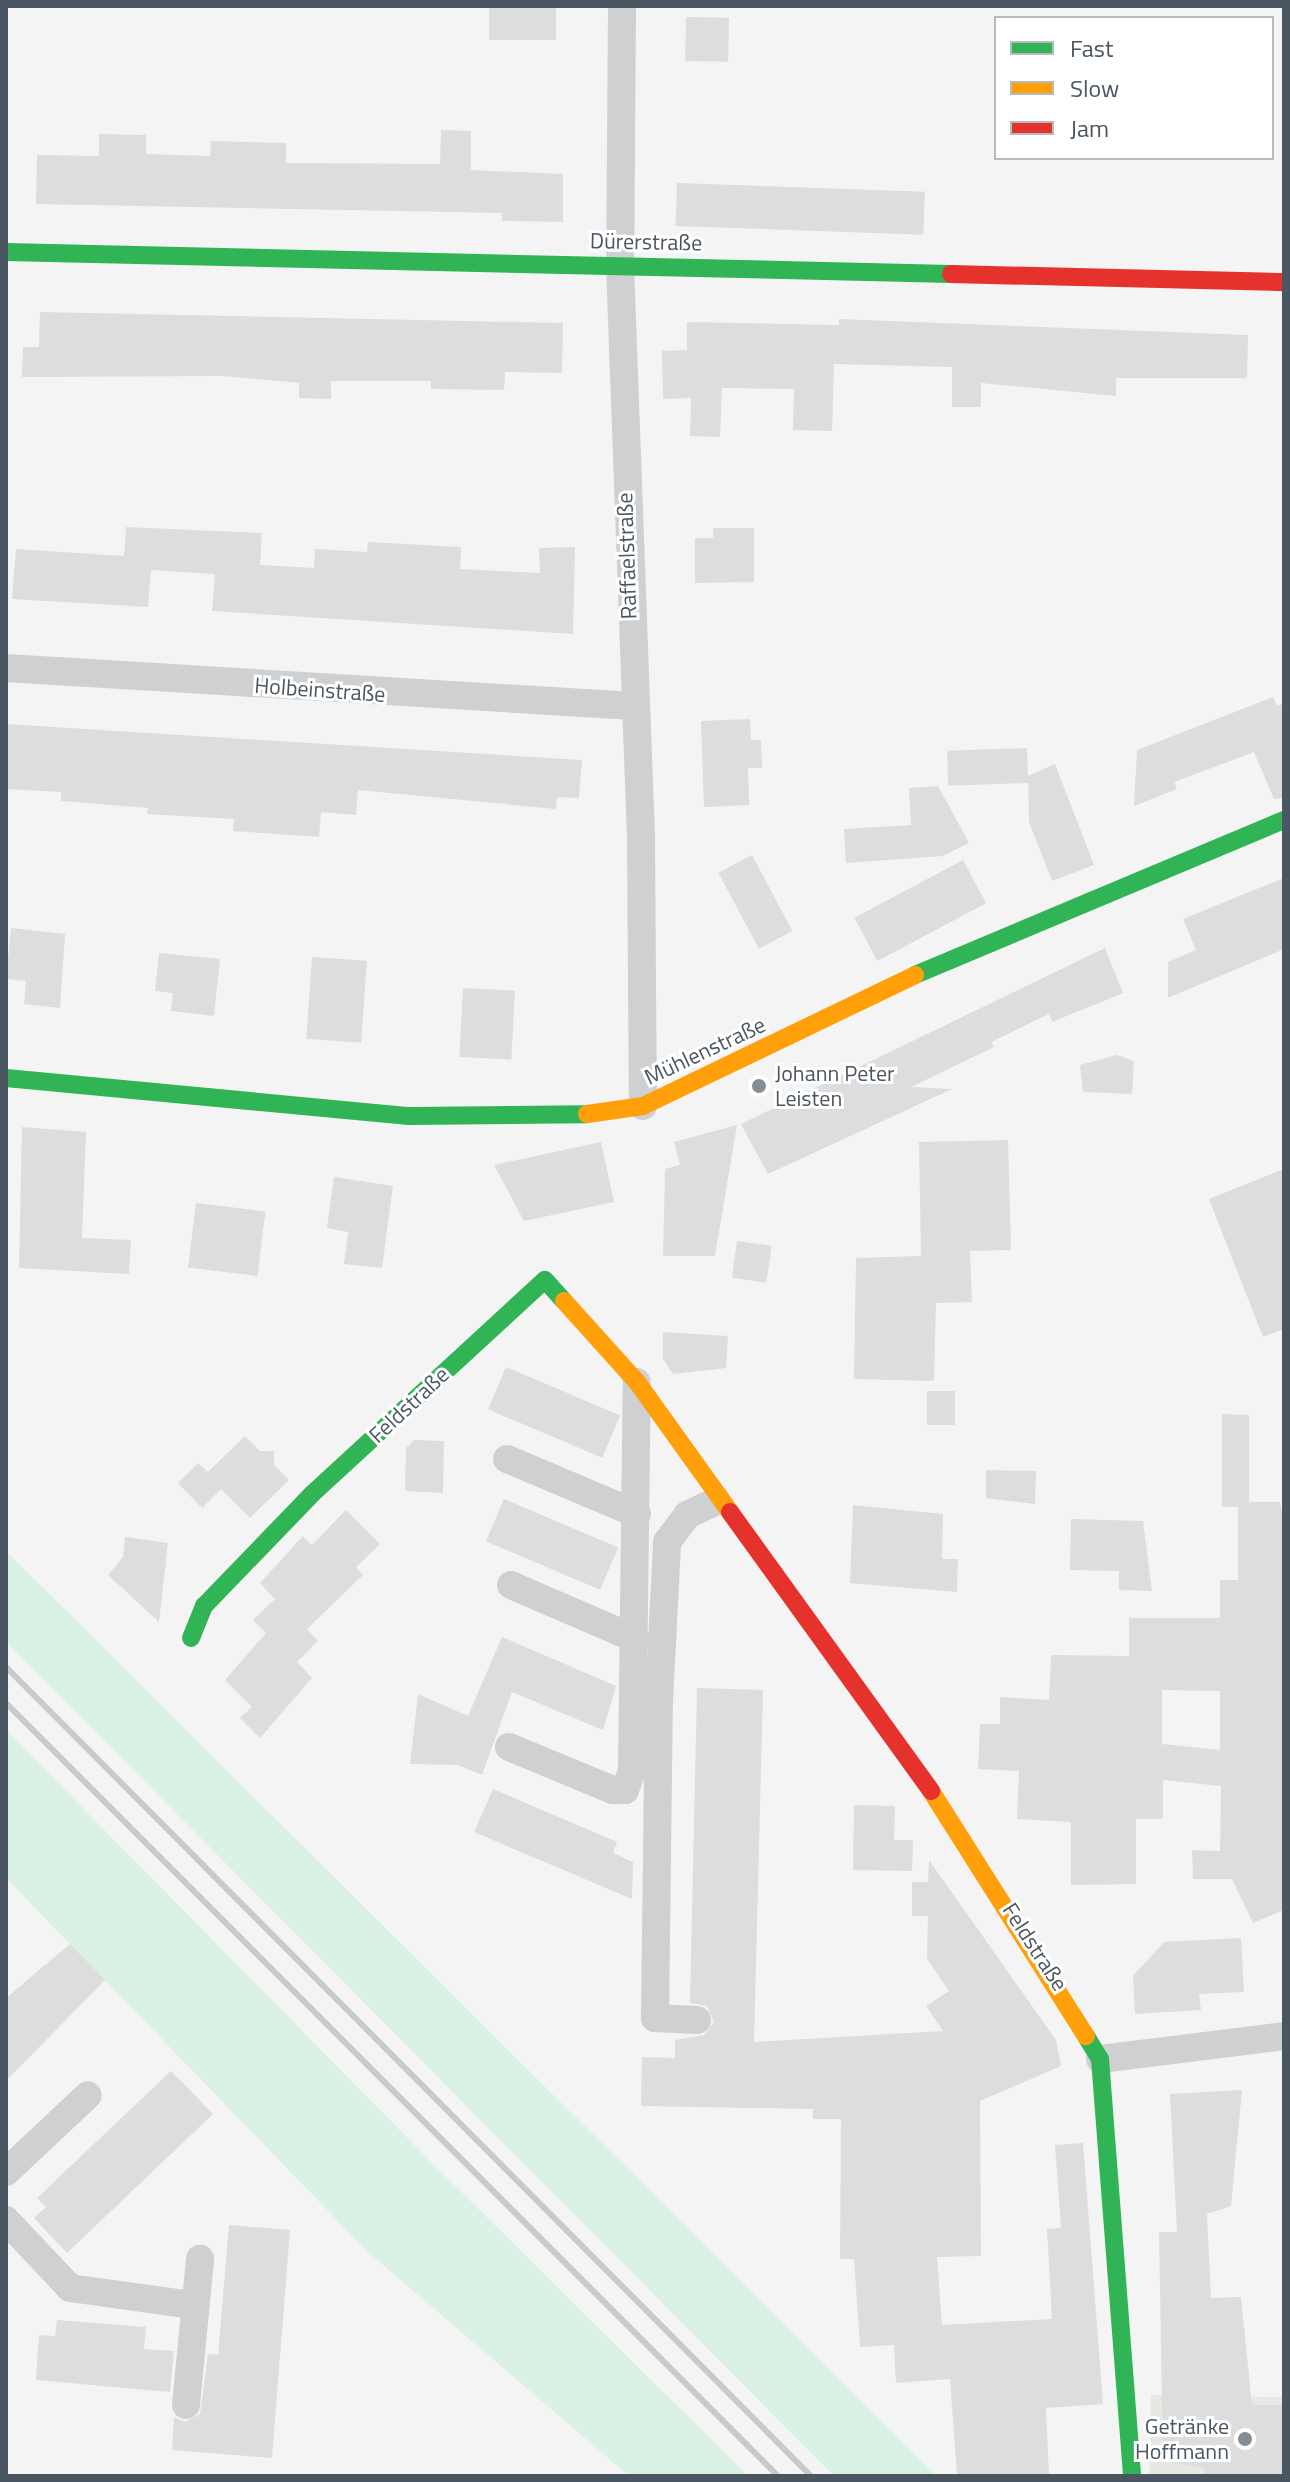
<!DOCTYPE html>
<meta charset="utf-8">
<style>
body{margin:0}
#map{position:relative;width:1290px;height:2482px;overflow:hidden;background:#f4f4f4;font-family:"Titillium Web",sans-serif}
div>[style]{position:absolute}
[style*='--x']{left:calc(var(--x)*1px);top:calc(var(--y)*1px);width:calc(var(--w)*1px);rotate:calc(var(--a)*1deg)}
.commercial>*{inset:0;background:#e8e7e3;transform-origin:0 0}
.green>*{inset:0;background:#d9f2e3}
.building>*{inset:0;background:#ddddde;transform-origin:0 0}
.street>*{height:28px;margin:-14px;padding:0 14px;transform-origin:14px;border-radius:14px;background:#ced0d2}
.fast>*{height:18px;margin:-9px;padding:0 9px;transform-origin:9px;border-radius:9px;background:#30b455}
.slow>*{height:18px;margin:-9px;padding:0 9px;transform-origin:9px;border-radius:9px;background:#ff9f0a}
.jam>*{height:18px;margin:-9px;padding:0 9px;transform-origin:9px;border-radius:9px;background:#e5322d}
.rail>*{height:6px;margin:-3px;padding:0 3px;transform-origin:3px;border-radius:3px;background:#c9cacc}
.dots>*{width:22px;height:22px;translate:-50% -50%;box-sizing:border-box;border:4px solid #fff;border-radius:50%}
span{translate:-50% -50%;white-space:nowrap;text-align:center;line-height:1.15;-webkit-text-stroke:6px #fff;paint-order:stroke}
.street-label{font-size:22px;color:#4a5661}
.poi-label{font-size:22px;color:#4a5661}
.left{translate:0 -50%;text-align:left}
.right{translate:-100% -50%;text-align:right}
.frame{position:absolute;inset:0;border:8px solid #4a5661;pointer-events:none}
.legend{position:absolute;left:994px;top:16px;width:280px;height:144px;box-sizing:border-box;background:#fff;border:2px solid #b7bbc0;margin:0;padding:10px 14px;list-style:none;font-size:24px;color:#4a5661}
.legend li{display:flex;align-items:center;gap:16px;height:40px}
.legend b{width:40px;border:2px solid #b7bbc0}
</style>
<div id="map">
<div class="commercial">
<div style="left:1151px;top:2395px;width:133px;height:81px;rotate:1deg"></div>
</div>
<div class="green">
<div style="clip-path:polygon(6px 1551px,937px 2476px,834px 2476px,6px 1642px)"></div>
<div style="clip-path:polygon(6px 1730px,436px 2167px,748px 2476px,629px 2476px,368px 2252px,6px 1878px)"></div>
</div>
<div class="building">
<div style="left:489px;top:6px;width:67px;height:34px"></div>
<div style="left:686px;top:17px;width:43px;height:44px;rotate:1deg"></div>
<div style="clip-path:polygon(441px 130px,471px 131px,471px 170px,563px 174px,563px 222px,502px 221px,502px 213px,36px 204px,37px 155px,99px 156px,99px 134px,146px 135px,146px 154px,210px 156px,211px 141px,286px 143px,286px 163px,440px 164px)"></div>
<div style="left:677px;top:183px;width:248px;height:43px;rotate:2deg"></div>
<div style="clip-path:polygon(40px 312px,563px 323px,562px 373px,505px 372px,504px 390px,431px 389px,431px 381px,331px 381px,331px 399px,299px 398px,299px 383px,223px 376px,22px 377px,23px 347px,39px 347px)"></div>
<div style="clip-path:polygon(839px 319px,1248px 335px,1247px 378px,1116px 378px,1116px 396px,981px 383px,981px 407px,952px 407px,952px 367px,834px 364px,832px 431px,793px 430px,794px 389px,722px 388px,720px 437px,690px 436px,691px 398px,663px 399px,662px 351px,687px 350px,687px 322px,839px 325px)"></div>
<div style="clip-path:polygon(126px 527px,262px 533px,260px 565px,314px 568px,315px 549px,367px 552px,368px 542px,461px 547px,460px 569px,540px 573px,539px 548px,575px 547px,573px 634px,212px 611px,215px 574px,151px 570px,148px 607px,12px 599px,16px 549px,124px 556px)"></div>
<div style="clip-path:polygon(713px 528px,754px 528px,754px 582px,695px 583px,695px 538px,713px 538px)"></div>
<div style="clip-path:polygon(1273px 697px,1277px 706px,1284px 703px,1284px 798px,1274px 799px,1254px 752px,1174px 782px,1177px 789px,1134px 806px,1137px 750px)"></div>
<div style="clip-path:polygon(750px 719px,751px 740px,761px 740px,762px 768px,748px 768px,749px 805px,704px 807px,701px 721px)"></div>
<div style="clip-path:polygon(6px 724px,582px 760px,579px 798px,557px 797px,556px 809px,358px 790px,356px 815px,321px 812px,319px 837px,233px 831px,234px 819px,147px 814px,148px 808px,61px 801px,61px 792px,6px 789px)"></div>
<div style="left:1027px;top:748px;width:35px;height:80px;rotate:88deg"></div>
<div style="clip-path:polygon(1055px 764px,1094px 865px,1052px 881px,1029px 822px,1028px 776px)"></div>
<div style="clip-path:polygon(938px 786px,969px 843px,943px 856px,846px 863px,844px 829px,911px 825px,909px 788px)"></div>
<div style="left:752px;top:855px;width:86px;height:38px;rotate:62deg"></div>
<div style="left:963px;top:860px;width:49px;height:123px;rotate:62deg"></div>
<div style="clip-path:polygon(1284px 878px,1284px 949px,1168px 998px,1168px 962px,1196px 950px,1183px 919px)"></div>
<div style="clip-path:polygon(11px 928px,65px 934px,60px 1008px,24px 1004px,26px 981px,6px 979px)"></div>
<div style="clip-path:polygon(1105px 948px,1123px 993px,1052px 1022px,1049px 1014px,991px 1042px,994px 1047px,911px 1087px,952px 1089px,768px 1174px,741px 1124px)"></div>
<div style="clip-path:polygon(159px 953px,220px 959px,214px 1016px,171px 1011px,173px 993px,155px 991px)"></div>
<div style="left:312px;top:957px;width:55px;height:82px;rotate:4deg"></div>
<div style="left:463px;top:988px;width:52px;height:69px;rotate:3deg"></div>
<div style="clip-path:polygon(1117px 1055px,1134px 1061px,1132px 1094px,1083px 1092px,1080px 1065px)"></div>
<div style="clip-path:polygon(737px 1125px,715px 1256px,663px 1256px,665px 1169px,680px 1165px,674px 1142px)"></div>
<div style="clip-path:polygon(22px 1127px,86px 1132px,82px 1238px,131px 1240px,129px 1274px,19px 1268px)"></div>
<div style="clip-path:polygon(1008px 1140px,1011px 1250px,970px 1251px,972px 1302px,936px 1303px,934px 1381px,854px 1379px,856px 1258px,921px 1256px,919px 1142px)"></div>
<div style="clip-path:polygon(601px 1142px,614px 1202px,524px 1221px,494px 1165px)"></div>
<div style="clip-path:polygon(1284px 1169px,1284px 1329px,1263px 1337px,1209px 1199px)"></div>
<div style="clip-path:polygon(334px 1177px,393px 1186px,382px 1268px,344px 1264px,348px 1232px,327px 1228px)"></div>
<div style="left:196px;top:1203px;width:70px;height:65px;rotate:7deg"></div>
<div style="left:737px;top:1241px;width:35px;height:37px;rotate:8deg"></div>
<div style="clip-path:polygon(663px 1332px,728px 1336px,726px 1368px,673px 1374px,663px 1359px)"></div>
<div style="left:506px;top:1367px;width:124px;height:46px;rotate:23deg"></div>
<div style="left:927px;top:1391px;width:28px;height:34px"></div>
<div style="clip-path:polygon(evenodd,1222px 1414px,1249px 1415px,1249px 1502px,1280px 1502px,1284px 1524px,1284px 1910px,1253px 1923px,1232px 1879px,1193px 1879px,1192px 1850px,1220px 1851px,1221px 1786px,1163px 1780px,1163px 1819px,1136px 1819px,1136px 1884px,1071px 1885px,1071px 1822px,1017px 1819px,1019px 1771px,978px 1769px,980px 1724px,1000px 1724px,1000px 1697px,1049px 1700px,1051px 1655px,1129px 1656px,1129px 1618px,1220px 1618px,1220px 1580px,1238px 1580px,1238px 1507px,1222px 1507px,1222px 1414px,1162px 1690px,1220px 1691px,1220px 1750px,1162px 1744px,1162px 1690px)"></div>
<div style="clip-path:polygon(245px 1436px,260px 1451px,274px 1451px,274px 1465px,289px 1480px,250px 1518px,221px 1489px,202px 1508px,178px 1483px,198px 1463px,208px 1472px)"></div>
<div style="clip-path:polygon(414px 1440px,444px 1441px,443px 1493px,405px 1491px,406px 1448px)"></div>
<div style="clip-path:polygon(986px 1470px,1036px 1471px,1035px 1504px,986px 1498px)"></div>
<div style="left:504px;top:1499px;width:124px;height:46px;rotate:23deg"></div>
<div style="clip-path:polygon(853px 1505px,943px 1514px,942px 1559px,958px 1559px,957px 1592px,850px 1583px)"></div>
<div style="clip-path:polygon(346px 1510px,380px 1544px,356px 1567px,363px 1575px,307px 1629px,318px 1641px,297px 1662px,312px 1678px,260px 1738px,240px 1718px,252px 1707px,225px 1680px,266px 1633px,253px 1620px,275px 1599px,260px 1583px,303px 1536px,312px 1545px)"></div>
<div style="clip-path:polygon(1071px 1519px,1143px 1521px,1152px 1591px,1119px 1590px,1119px 1571px,1070px 1570px)"></div>
<div style="clip-path:polygon(125px 1537px,168px 1543px,159px 1622px,108px 1575px,123px 1557px)"></div>
<div style="clip-path:polygon(502px 1637px,616px 1686px,603px 1730px,512px 1692px,482px 1775px,458px 1765px,410px 1764px,418px 1694px,468px 1716px)"></div>
<div style="clip-path:polygon(697px 1688px,763px 1690px,754px 2042px,943px 2031px,926px 2006px,949px 1991px,927px 1959px,928px 1916px,912px 1916px,912px 1882px,928px 1882px,929px 1860px,1056px 2040px,1061px 2066px,980px 2101px,981px 2256px,937px 2257px,942px 2325px,1052px 2319px,1047px 2229px,1061px 2228px,1055px 2145px,1083px 2143px,1103px 2404px,1046px 2408px,1049px 2476px,957px 2476px,950px 2379px,896px 2383px,894px 2345px,860px 2347px,854px 2259px,840px 2259px,841px 2119px,813px 2119px,813px 2109px,641px 2106px,642px 2057px,675px 2058px,675px 2040px,704px 2035px,714px 2022px,707px 2006px,690px 2003px)"></div>
<div style="clip-path:polygon(493px 1789px,617px 1842px,613px 1853px,633px 1862px,632px 1899px,474px 1832px)"></div>
<div style="clip-path:polygon(854px 1805px,895px 1806px,894px 1840px,913px 1840px,912px 1871px,853px 1870px)"></div>
<div style="clip-path:polygon(1241px 1938px,1244px 1992px,1199px 1994px,1201px 2010px,1135px 2014px,1133px 1976px,1164px 1942px)"></div>
<div style="clip-path:polygon(70px 1944px,105px 1980px,6px 2081px,6px 1998px)"></div>
<div style="clip-path:polygon(171px 2071px,213px 2114px,67px 2253px,34px 2218px,46px 2207px,37px 2198px)"></div>
<div style="clip-path:polygon(1242px 2090px,1231px 2206px,1207px 2214px,1211px 2298px,1241px 2297px,1252px 2405px,1284px 2405px,1284px 2476px,1205px 2476px,1205px 2468px,1163px 2461px,1159px 2232px,1177px 2232px,1170px 2094px)"></div>
<div style="clip-path:polygon(229px 2225px,290px 2230px,272px 2458px,172px 2450px,174px 2417px,185px 2422px,200px 2414px,208px 2354px,218px 2355px)"></div>
<div style="clip-path:polygon(57px 2320px,146px 2327px,144px 2349px,174px 2351px,170px 2392px,36px 2380px,39px 2335px,55px 2336px)"></div>
</div>
<div class="street">
<div style="--x:622;--y:6;--w:259;--a:90.4"></div>
<div style="--x:620;--y:265;--w:573;--a:87.9"></div>
<div style="--x:641;--y:838;--w:268;--a:89.6"></div>
<div style="--x:6;--y:668;--w:629;--a:3.46"></div>
<div style="--x:507;--y:1459;--w:141;--a:22.9"></div>
<div style="--x:511;--y:1585;--w:136;--a:23.4"></div>
<div style="--x:509;--y:1747;--w:113;--a:22.5"></div>
<div style="--x:613;--y:1790;--w:12;--a:0"></div>
<div style="--x:625;--y:1790;--w:20;--a:-70"></div>
<div style="--x:632;--y:1771;--w:389;--a:-89.3"></div>
<div style="--x:697;--y:2020;--w:42;--a:-177.3"></div>
<div style="--x:655;--y:2018;--w:316;--a:-89.3"></div>
<div style="--x:659;--y:1702;--w:160;--a:-87.1"></div>
<div style="--x:667;--y:1542;--w:34;--a:-53"></div>
<div style="--x:687;--y:1515;--w:33;--a:-25"></div>
<div style="--x:1100;--y:2059;--w:185;--a:-7.1"></div>
<div style="--x:6;--y:2172;--w:112;--a:-43.2"></div>
<div style="--x:6;--y:2220;--w:93;--a:46.7"></div>
<div style="--x:70;--y:2288;--w:124;--a:7.9"></div>
<div style="--x:186;--y:2405;--w:147;--a:-84.5"></div>
</div>
<div class="fast">
<div style="--x:6;--y:252;--w:945;--a:1.33"></div>
<div style="--x:915;--y:975;--w:400;--a:-22.8"></div>
<div style="--x:6;--y:1078;--w:405;--a:5.4"></div>
<div style="--x:409;--y:1116;--w:178;--a:-0.6"></div>
<div style="--x:191;--y:1638;--w:35;--a:-68"></div>
<div style="--x:204;--y:1606;--w:156;--a:-46"></div>
<div style="--x:312;--y:1494;--w:316;--a:-42.6"></div>
<div style="--x:545;--y:1280;--w:28;--a:48"></div>
<div style="--x:1086;--y:2036;--w:27;--a:59"></div>
<div style="--x:1100;--y:2059;--w:418;--a:85.6"></div>
</div>
<div class="slow">
<div style="--x:587;--y:1114;--w:57;--a:-8.1"></div>
<div style="--x:643;--y:1106;--w:302;--a:-25.7"></div>
<div style="--x:564;--y:1301;--w:109;--a:48"></div>
<div style="--x:637;--y:1382;--w:160;--a:54.4"></div>
<div style="--x:931;--y:1791;--w:290;--a:57.7"></div>
</div>
<div class="jam">
<div style="--x:951;--y:274;--w:333;--a:1.4"></div>
<div style="--x:730;--y:1512;--w:344;--a:54.2"></div>
</div>
<div class="rail">
<div style="--x:6;--y:1667;--w:1141;--a:45.14"></div>
<div style="--x:6;--y:1703;--w:1092;--a:45.04"></div>
</div>
<div class="dots">
<div style="left:759px;top:1086px;background:#868d94"></div>
<div style="left:1245px;top:2439px;background:#868d94"></div>
</div>
<div class="street-label">
<span style="left:646px;top:242px;rotate:1deg">Dürerstraße</span>
<span style="left:627px;top:556px;rotate:-92deg">Raffaelstraße</span>
<span style="left:320px;top:690px;rotate:4deg">Holbeinstraße</span>
<span style="left:705px;top:1051px;rotate:-25deg">Mühlenstraße</span>
<span style="left:409px;top:1405px;rotate:-43deg">Feldstraße</span>
<span style="left:1035px;top:1947px;rotate:57deg">Feldstraße</span>
</div>
<div class="poi-label">
<span class="left" style="left:775px;top:1086px">Johann Peter<br>Leisten</span>
<span class="right" style="left:1229px;top:2439px">Getränke<br>Hoffmann</span>
</div>
<div class="frame"></div>
<ul class="legend">
<li><b style="height:10px;background:#30b455"></b>Fast</li>
<li><b style="height:10px;background:#ff9f0a"></b>Slow</li>
<li><b style="height:10px;background:#e5322d"></b>Jam</li>
</ul>
</div>
